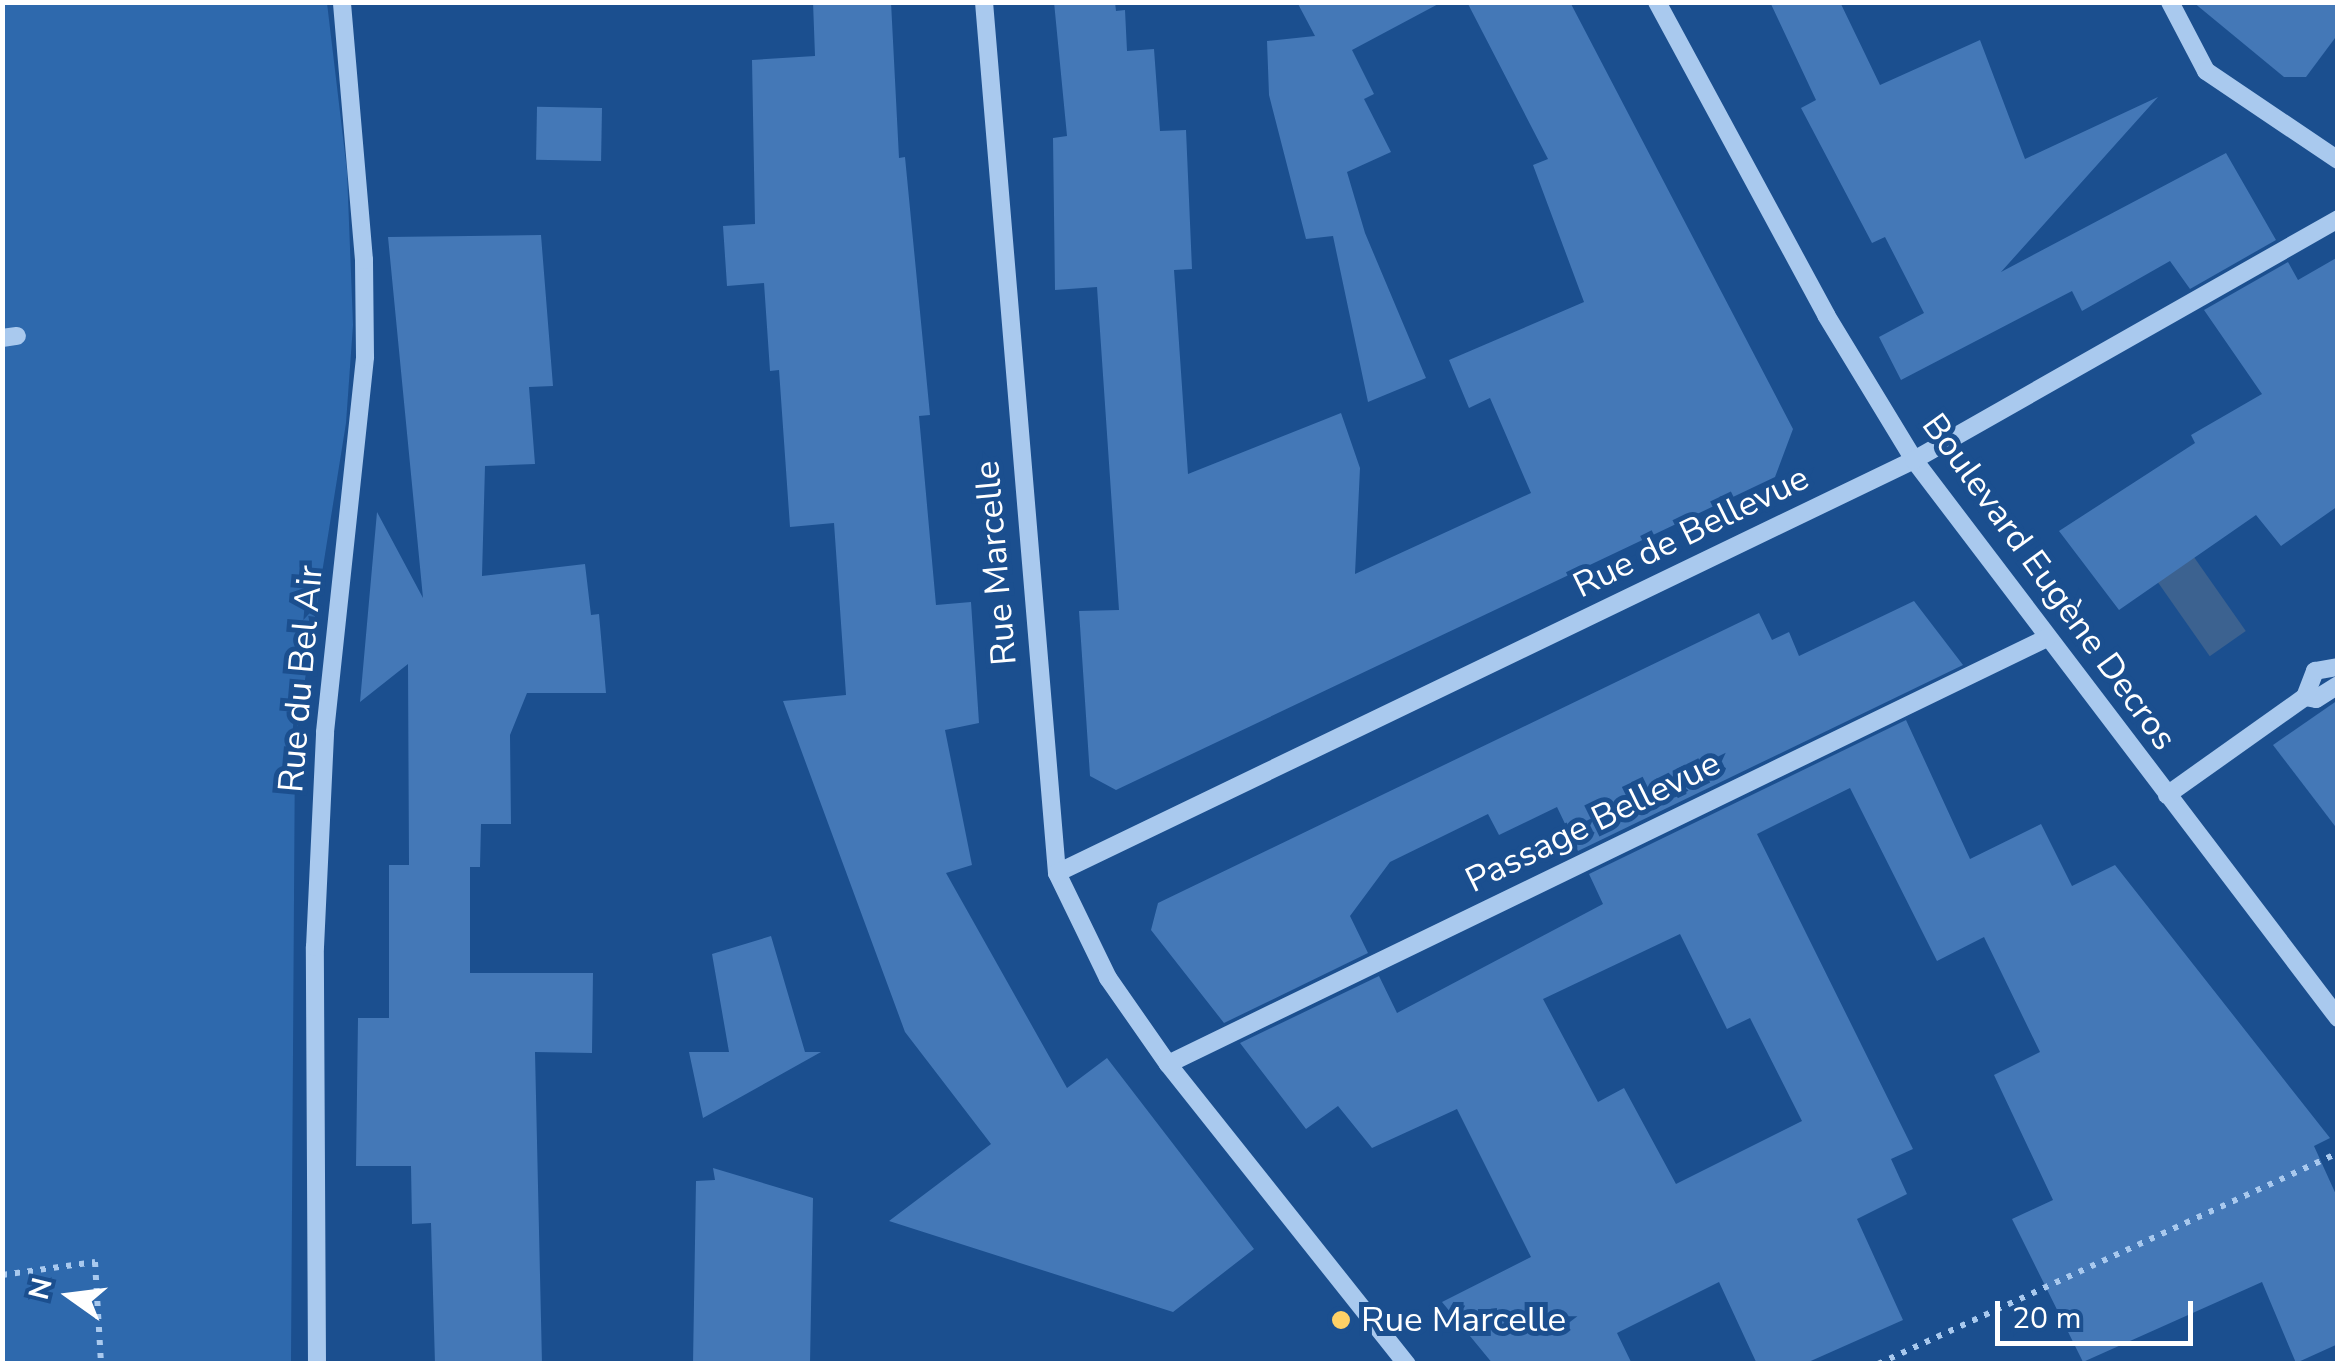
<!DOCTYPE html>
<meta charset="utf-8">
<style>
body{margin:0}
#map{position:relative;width:2340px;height:1366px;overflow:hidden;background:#1b4f8f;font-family:"Nunito Sans",sans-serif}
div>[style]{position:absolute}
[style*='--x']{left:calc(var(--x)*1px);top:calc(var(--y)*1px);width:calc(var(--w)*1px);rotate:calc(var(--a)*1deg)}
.green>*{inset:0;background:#2e69ad}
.water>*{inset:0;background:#3c6290;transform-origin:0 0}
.building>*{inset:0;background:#4478b7;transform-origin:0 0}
.path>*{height:6px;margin-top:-3px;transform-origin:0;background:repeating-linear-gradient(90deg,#a9c9ee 0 5px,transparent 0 13px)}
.minor>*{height:18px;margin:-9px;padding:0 9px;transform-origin:9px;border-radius:9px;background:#a9c9ee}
.dots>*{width:28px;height:28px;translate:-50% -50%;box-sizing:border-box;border:5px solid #1b4f8f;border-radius:50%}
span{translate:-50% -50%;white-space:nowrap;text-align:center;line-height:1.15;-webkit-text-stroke:10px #1b4f8f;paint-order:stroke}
.street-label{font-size:35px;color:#fff}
.poi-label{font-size:35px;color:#fff}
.left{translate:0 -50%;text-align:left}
.frame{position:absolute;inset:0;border:5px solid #fff;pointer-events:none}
.north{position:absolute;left:20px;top:1246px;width:100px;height:100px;-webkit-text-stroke:8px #1b4f8f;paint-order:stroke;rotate:284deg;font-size:28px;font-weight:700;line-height:40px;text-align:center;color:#fff}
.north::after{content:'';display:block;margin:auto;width:35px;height:45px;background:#fff;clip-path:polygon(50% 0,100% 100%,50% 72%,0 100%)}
.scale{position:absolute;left:1995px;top:1301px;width:198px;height:45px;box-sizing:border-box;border:5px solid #fff;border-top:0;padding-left:12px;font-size:30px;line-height:35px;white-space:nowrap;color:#fff;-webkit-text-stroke:8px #1b4f8f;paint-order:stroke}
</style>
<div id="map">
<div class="green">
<div style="clip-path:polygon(3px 3px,327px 3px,347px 171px,353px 325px,346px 423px,295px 742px,291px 1363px,3px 1364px)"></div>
</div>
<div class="water">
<div style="left:2189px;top:550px;width:99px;height:44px;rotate:55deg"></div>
</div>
<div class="building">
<div style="clip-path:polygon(813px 2px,891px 2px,899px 158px,905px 157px,930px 415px,919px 416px,936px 605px,971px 602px,979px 723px,945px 730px,972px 865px,946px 873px,1067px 1088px,1107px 1058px,1254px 1249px,1173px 1312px,889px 1221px,991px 1144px,905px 1032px,783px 701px,846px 695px,834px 523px,790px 527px,779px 370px,770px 371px,764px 283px,727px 286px,723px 226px,755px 224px,752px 60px,815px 56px)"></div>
<div style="clip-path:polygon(1054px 2px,1115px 2px,1116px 11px,1125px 10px,1127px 51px,1154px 49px,1160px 131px,1186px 130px,1192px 269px,1174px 270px,1188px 474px,1341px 413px,1360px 468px,1355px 574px,1531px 493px,1490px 398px,1469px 408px,1449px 360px,1584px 302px,1533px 165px,1548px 159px,1467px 2px,1570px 2px,1793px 429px,1775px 477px,1116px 790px,1090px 776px,1079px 611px,1119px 610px,1097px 287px,1055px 290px,1053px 138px,1067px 136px)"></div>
<div style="clip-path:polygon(1297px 2px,1442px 2px,1352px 50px,1374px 94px,1364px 99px,1391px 152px,1347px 172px,1365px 233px,1426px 378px,1368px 402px,1333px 236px,1306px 239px,1269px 95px,1267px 41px,1315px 36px)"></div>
<div style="clip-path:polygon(1770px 2px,1840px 2px,1880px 85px,1980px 40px,2025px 159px,2158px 97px,2001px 272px,2226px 153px,2276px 240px,2190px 289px,2170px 261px,2082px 311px,2072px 291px,1901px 380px,1879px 337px,1924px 313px,1885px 237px,1872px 243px,1801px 108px,1816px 100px)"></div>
<div style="clip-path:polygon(2193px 2px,2338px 2px,2338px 34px,2306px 77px,2284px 77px)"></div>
<div style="left:602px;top:108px;width:53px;height:65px;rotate:91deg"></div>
<div style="clip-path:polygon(541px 235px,553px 386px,529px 387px,535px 464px,485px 466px,482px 576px,585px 564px,591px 615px,599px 614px,606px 693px,527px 693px,510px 735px,511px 824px,481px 824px,480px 867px,470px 867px,470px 973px,593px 973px,592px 1053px,535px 1052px,542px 1364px,435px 1364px,431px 1223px,412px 1224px,411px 1166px,356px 1166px,358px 1018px,389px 1018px,389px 865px,409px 865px,408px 664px,360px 702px,377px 512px,423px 598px,388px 237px)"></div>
<div style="clip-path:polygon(2338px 257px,2338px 506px,2281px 546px,2256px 515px,2119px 610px,2059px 531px,2195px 443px,2191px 435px,2262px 394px,2204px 310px,2288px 262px,2298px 280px)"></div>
<div style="clip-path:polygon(1914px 601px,1963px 665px,1578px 851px,1557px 807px,1499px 835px,1488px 814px,1390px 862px,1350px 916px,1368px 953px,1224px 1023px,1151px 930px,1158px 903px,1759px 613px,1772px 640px,1789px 632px,1799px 656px)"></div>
<div style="clip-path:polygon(2338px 700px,2338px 830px,2273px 745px)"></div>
<div style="clip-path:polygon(evenodd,1906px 720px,1970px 859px,2041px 824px,2072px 886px,2115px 865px,2330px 1138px,2314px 1146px,2338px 1199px,2338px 1344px,2296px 1363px,2262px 1282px,2083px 1362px,2012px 1219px,2053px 1200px,1994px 1075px,2040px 1052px,1984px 937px,1937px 961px,1850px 788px,1757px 834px,1913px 1149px,1891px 1159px,1907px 1194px,1857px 1219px,1903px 1320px,1804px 1364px,1757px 1364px,1719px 1282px,1617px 1333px,1632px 1364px,1493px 1364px,1442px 1302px,1531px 1257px,1457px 1109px,1372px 1148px,1338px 1106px,1306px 1129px,1240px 1043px,1379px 976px,1397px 1013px,1603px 904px,1589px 874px,1906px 720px,1680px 934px,1727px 1029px,1750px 1018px,1802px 1121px,1676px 1184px,1624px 1088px,1598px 1102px,1543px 999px,1680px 934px)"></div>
<div style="clip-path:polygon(771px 936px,805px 1052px,821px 1052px,703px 1118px,689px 1052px,729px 1052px,712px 954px)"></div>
<div style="clip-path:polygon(713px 1168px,813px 1198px,810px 1364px,693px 1364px,696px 1181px,715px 1180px)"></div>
</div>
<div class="path">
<div style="--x:2;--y:1275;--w:94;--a:-8"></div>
<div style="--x:95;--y:1262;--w:102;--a:86.6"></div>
<div style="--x:1878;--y:1364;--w:506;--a:-24.64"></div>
</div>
<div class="minor">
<div style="--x:984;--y:2;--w:874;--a:85.21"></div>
<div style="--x:1057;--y:873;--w:117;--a:64.1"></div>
<div style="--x:1108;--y:978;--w:105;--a:55.1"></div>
<div style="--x:1168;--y:1064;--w:384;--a:51.5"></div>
<div style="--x:1657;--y:2;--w:356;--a:61.6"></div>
<div style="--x:1826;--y:315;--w:170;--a:58.7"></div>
<div style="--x:1914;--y:460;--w:701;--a:52.77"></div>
<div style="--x:2170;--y:2;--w:78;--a:62.4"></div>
<div style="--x:2206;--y:71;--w:159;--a:34"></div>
<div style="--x:2;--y:338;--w:15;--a:-8"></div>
<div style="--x:2305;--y:697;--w:11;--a:10"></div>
<div style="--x:2316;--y:699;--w:26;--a:-32"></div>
<div style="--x:2167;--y:795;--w:169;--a:-35.4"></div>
<div style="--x:2305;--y:697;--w:28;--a:-69"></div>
<div style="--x:2315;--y:671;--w:23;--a:-10"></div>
<div style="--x:1057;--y:873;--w:951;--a:-25.73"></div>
<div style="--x:1914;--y:460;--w:488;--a:-29.6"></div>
<div style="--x:1168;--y:1064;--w:977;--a:-25.86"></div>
<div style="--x:317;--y:1364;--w:417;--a:-90.3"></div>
<div style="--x:315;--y:947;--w:215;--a:-87.3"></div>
<div style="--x:325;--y:732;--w:377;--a:-83.9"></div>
<div style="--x:365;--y:357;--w:97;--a:-90.6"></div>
<div style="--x:364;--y:260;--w:259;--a:-94.9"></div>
</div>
<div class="dots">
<div style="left:1341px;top:1320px;background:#ffd166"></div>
</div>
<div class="street-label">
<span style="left:1691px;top:532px;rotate:-26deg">Rue de Bellevue</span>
<span style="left:996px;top:563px;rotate:-95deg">Rue Marcelle</span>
<span style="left:2049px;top:582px;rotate:54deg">Boulevard Eugène Decros</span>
<span style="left:301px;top:679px;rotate:-85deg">Rue du Bel Air</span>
<span style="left:1593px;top:822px;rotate:-26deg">Passage Bellevue</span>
</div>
<div class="poi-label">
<span class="left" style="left:1361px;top:1320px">Rue Marcelle</span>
</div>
<div class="frame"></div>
<div class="north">N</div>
<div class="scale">20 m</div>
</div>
